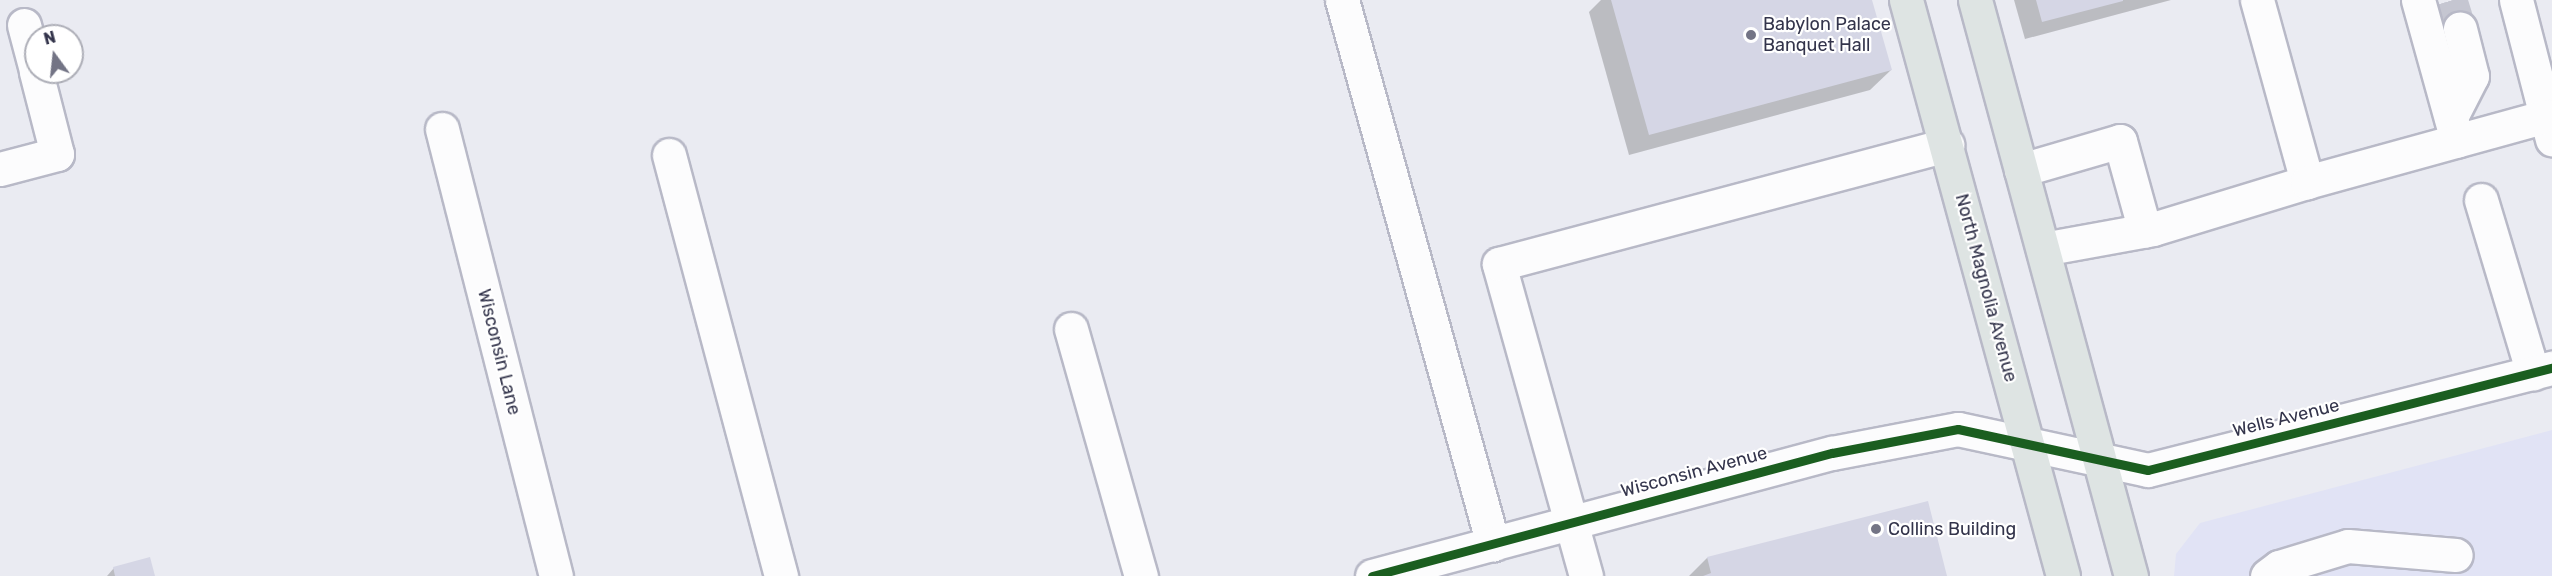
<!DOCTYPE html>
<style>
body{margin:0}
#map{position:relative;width:2552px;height:576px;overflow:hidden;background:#eaebf2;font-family:Rubik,sans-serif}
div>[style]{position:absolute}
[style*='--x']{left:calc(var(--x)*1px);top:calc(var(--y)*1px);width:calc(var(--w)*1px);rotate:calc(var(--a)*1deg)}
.built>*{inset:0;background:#e1e3f5}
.shadow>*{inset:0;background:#0003}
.building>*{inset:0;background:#d5d6e5}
.minor-tunnel>*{height:33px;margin-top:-16.5px;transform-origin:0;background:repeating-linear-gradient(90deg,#c5c6d1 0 33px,transparent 0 49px)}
.roads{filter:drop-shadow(2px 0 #b8b9c7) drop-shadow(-2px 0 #b8b9c7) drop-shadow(0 2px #b8b9c7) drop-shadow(0 -2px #b8b9c7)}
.minor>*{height:33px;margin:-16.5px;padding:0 16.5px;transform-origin:16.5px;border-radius:16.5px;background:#fcfcfd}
.major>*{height:33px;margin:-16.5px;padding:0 16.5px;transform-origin:16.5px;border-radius:16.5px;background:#dee4e3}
.cycleway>*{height:9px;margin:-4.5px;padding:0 4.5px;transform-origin:4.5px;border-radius:4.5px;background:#1b5e20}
.dots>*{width:16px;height:16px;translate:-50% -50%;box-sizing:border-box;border:3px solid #fff;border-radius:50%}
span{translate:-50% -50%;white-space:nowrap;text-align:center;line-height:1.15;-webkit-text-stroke:4.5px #fff;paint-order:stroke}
.poi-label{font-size:18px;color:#33344b}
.left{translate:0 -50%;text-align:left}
.street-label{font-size:18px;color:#33344b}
.north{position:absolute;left:24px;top:24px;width:60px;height:60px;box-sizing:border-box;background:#fff;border:2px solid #adaeb7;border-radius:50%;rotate:345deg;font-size:16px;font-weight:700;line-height:24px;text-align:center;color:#33344b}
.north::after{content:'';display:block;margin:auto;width:21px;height:27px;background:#737485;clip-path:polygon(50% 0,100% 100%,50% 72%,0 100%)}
</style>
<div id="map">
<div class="built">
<div style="clip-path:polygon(2552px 430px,2552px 576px,2174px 576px,2176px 554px,2200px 523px)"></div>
</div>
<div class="shadow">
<div style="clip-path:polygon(1601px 0,1871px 0,1891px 70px,1870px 90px,1629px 155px,1589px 12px)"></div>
<div style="clip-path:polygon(2014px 0,2171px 0,2025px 39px)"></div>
<div style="clip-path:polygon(1707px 558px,1945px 576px,1689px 576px)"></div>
<div style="clip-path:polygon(114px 568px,154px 576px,107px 576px)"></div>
</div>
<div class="building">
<div style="clip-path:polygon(1611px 0,1872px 0,1892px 70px,1649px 135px)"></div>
<div style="clip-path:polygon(2036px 0,2123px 0,2123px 1px,2042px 22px)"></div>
<div style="clip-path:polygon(1928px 501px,1947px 576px,1703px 576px,1711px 573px,1707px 557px)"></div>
<div style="clip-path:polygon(150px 557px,155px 576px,115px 576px,113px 567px)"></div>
</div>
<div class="minor-tunnel">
<div style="--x:2451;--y:0;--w:30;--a:73"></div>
</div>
<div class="roads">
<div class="minor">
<div style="--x:1342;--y:0;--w:565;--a:74.49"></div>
<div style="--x:2257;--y:0;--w:189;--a:74.6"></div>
<div style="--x:2418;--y:0;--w:146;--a:74.5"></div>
<div style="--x:2516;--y:0;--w:144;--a:75.5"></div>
<div style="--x:24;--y:25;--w:47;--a:75.1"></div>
<div style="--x:2451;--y:117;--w:46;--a:-62.9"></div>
<div style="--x:2472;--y:76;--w:49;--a:-104.3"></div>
<div style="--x:442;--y:129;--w:461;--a:75.7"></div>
<div style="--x:669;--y:155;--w:436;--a:75.1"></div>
<div style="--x:0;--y:169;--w:59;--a:-14.7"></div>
<div style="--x:57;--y:154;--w:85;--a:-104.4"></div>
<div style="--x:2021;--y:170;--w:103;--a:-16.3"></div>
<div style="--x:2120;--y:141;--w:93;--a:74.5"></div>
<div style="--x:2481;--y:200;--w:181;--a:73.3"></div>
<div style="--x:2043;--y:249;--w:112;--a:-10.3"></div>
<div style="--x:2153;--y:229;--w:161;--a:-17"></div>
<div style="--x:2307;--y:182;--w:248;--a:-15.4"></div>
<div style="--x:1071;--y:329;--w:257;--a:74.2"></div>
<div style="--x:1372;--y:576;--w:476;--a:-15"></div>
<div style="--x:1832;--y:453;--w:128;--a:-10.8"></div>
<div style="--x:1958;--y:429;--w:194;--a:12.2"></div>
<div style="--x:2148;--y:470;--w:417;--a:-14.2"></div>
<div style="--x:1586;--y:576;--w:324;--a:-105.6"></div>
<div style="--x:1499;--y:264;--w:464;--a:-14.9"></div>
<div style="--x:2267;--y:576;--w:15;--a:-37"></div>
<div style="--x:2279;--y:567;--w:72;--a:-16.9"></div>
<div style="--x:2348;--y:546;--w:108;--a:4.8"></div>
</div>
<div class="major">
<div style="--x:1906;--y:0;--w:597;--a:74.75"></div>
<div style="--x:1975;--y:0;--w:597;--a:74.85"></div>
</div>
</div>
<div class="cycleway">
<div style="--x:1372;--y:576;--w:476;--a:-15"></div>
<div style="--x:1832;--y:453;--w:128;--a:-10.8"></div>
<div style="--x:1958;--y:429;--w:194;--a:12.2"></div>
<div style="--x:2148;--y:470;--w:417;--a:-14.2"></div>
</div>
<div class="dots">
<div style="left:1751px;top:35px;background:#737485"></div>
<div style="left:1876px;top:529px;background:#737485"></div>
</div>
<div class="poi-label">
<span class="left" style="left:1763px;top:35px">Babylon Palace<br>Banquet Hall</span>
<span class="left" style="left:1888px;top:529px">Collins Building</span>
</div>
<div class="street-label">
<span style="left:1986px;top:288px;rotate:75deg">North Magnolia Avenue</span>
<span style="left:499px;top:352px;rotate:76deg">Wisconsin Lane</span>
<span style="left:2286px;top:418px;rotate:-14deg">Wells Avenue</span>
<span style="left:1694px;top:472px;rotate:-15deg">Wisconsin Avenue</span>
</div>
<div class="north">N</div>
</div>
